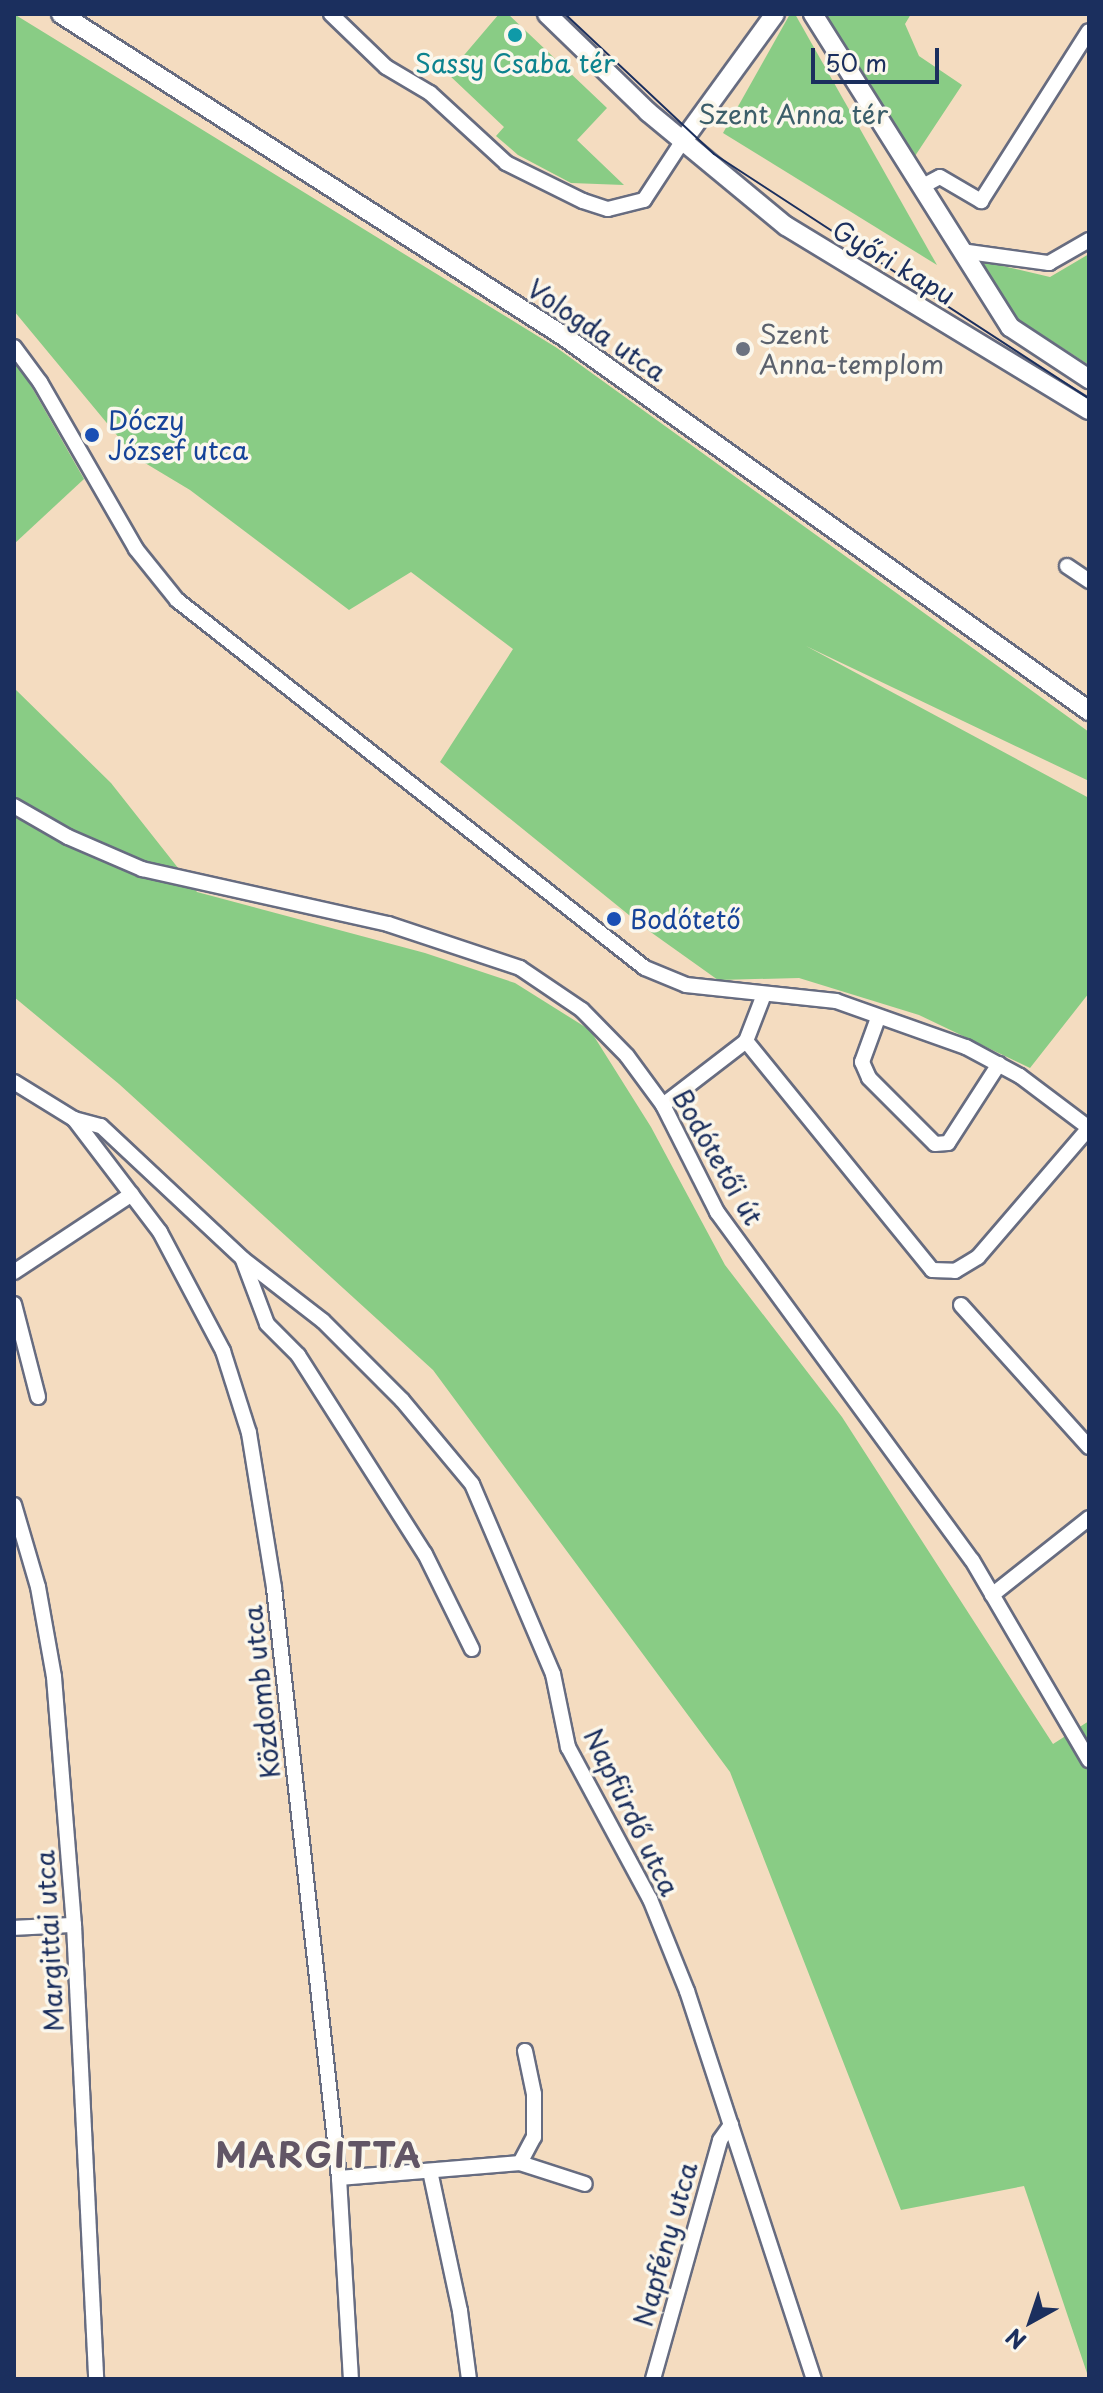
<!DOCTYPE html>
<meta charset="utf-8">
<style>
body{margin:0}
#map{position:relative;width:1103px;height:2393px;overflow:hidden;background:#f4dcc0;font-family:"Playpen Sans",sans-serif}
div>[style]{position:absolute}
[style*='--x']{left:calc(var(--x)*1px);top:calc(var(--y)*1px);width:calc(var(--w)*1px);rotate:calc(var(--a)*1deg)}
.green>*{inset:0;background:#89cc85}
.roads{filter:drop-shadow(2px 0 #676c80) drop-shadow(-2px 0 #676c80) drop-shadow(0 2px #676c80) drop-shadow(0 -2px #676c80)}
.minor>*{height:14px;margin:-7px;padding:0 7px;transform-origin:7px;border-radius:7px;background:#fff}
.tertiary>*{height:18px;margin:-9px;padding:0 9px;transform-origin:9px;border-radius:9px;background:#fff}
.tram>*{height:2px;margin:-1px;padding:0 1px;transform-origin:1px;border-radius:1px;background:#1b2f5e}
.dots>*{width:22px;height:22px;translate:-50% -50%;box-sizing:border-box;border:4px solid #fbf7ec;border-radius:50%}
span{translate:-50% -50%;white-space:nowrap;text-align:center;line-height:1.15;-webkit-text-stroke:7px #fbf7ec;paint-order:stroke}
.culture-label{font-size:26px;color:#0d838f}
.park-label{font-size:26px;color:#3c5e6a}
.street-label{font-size:26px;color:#1b2f5e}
.worship-label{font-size:26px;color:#5b616d}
.left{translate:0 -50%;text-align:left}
.transit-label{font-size:26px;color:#164399}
.district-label{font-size:34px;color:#625666;font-weight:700;letter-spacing:2px}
.frame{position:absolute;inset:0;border:16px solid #1b2f5e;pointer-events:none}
.north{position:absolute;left:991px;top:2281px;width:80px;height:80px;-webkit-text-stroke:6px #fbf7ec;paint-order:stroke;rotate:220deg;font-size:22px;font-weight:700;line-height:32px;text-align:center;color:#1b2f5e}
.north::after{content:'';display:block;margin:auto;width:28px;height:36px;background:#1b2f5e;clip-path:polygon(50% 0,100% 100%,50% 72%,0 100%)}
.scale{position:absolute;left:811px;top:48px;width:128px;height:36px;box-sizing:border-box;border:4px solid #1b2f5e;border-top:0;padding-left:10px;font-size:24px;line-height:28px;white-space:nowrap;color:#1b2f5e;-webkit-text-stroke:6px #fbf7ec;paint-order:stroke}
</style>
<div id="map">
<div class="green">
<div style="clip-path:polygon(14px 14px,557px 348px,1089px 732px,1089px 781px,806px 646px,1089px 798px,1089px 993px,1030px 1068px,919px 1015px,799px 978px,718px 980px,645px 928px,440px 762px,513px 649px,411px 572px,349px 610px,190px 490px,135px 457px,14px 311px)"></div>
<div style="clip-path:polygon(499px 14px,508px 14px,607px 108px,577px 140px,624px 185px,571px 183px,518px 155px,496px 136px,504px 127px,448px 74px)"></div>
<div style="clip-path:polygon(790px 14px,795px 14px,937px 265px,723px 133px)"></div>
<div style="clip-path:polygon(825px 14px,911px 14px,905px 24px,919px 56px,962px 85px,915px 156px)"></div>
<div style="clip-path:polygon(1089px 254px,1089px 365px,1013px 316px,981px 261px,1050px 277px)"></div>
<div style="clip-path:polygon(14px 356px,84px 479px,14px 544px)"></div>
<div style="clip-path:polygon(14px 688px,111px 783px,197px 892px,425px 953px,515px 983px,590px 1030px,651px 1127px,725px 1265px,842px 1417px,1053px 1744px,1089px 1721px,1089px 2379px,1024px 2186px,901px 2210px,730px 1772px,433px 1370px,119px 1084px,14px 997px)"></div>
</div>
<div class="roads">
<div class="minor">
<div style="--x:331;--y:14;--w:76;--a:43.9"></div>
<div style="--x:386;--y:67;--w:51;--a:30.6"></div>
<div style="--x:430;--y:93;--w:103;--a:42.6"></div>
<div style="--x:506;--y:163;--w:86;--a:26.3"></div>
<div style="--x:583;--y:201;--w:26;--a:18"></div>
<div style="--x:608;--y:209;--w:37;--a:-14"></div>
<div style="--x:644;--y:200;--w:69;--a:-56.8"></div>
<div style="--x:921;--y:187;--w:21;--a:-28"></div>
<div style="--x:940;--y:177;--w:48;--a:30.3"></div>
<div style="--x:981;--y:201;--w:201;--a:-57.6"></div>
<div style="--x:961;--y:251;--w:89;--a:7.8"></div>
<div style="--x:1049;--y:263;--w:46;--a:-29.9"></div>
<div style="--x:14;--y:347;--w:44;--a:53.4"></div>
<div style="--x:40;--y:382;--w:193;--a:60.1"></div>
<div style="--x:136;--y:549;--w:65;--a:51.2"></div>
<div style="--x:177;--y:600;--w:595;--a:38.18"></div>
<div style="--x:645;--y:968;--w:44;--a:22.5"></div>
<div style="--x:686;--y:985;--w:151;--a:6.1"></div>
<div style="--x:836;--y:1001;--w:138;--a:19.5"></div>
<div style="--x:966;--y:1047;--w:61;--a:28.2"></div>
<div style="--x:1020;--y:1076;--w:86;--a:37"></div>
<div style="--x:1067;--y:566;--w:27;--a:34"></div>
<div style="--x:14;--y:806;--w:62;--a:29.9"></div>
<div style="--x:68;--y:837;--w:81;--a:23.4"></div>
<div style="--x:142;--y:869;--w:252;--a:12.6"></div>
<div style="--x:388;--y:924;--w:139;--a:18.4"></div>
<div style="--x:520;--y:968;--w:75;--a:34.1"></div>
<div style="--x:582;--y:1010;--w:64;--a:45.6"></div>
<div style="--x:627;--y:1056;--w:61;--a:53.7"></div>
<div style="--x:663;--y:1105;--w:120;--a:63.2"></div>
<div style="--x:717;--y:1212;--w:431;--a:53.8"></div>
<div style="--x:972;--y:1560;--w:232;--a:59.7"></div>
<div style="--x:878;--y:1018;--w:47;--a:110"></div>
<div style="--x:862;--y:1062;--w:17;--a:66"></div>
<div style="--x:869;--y:1078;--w:93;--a:45"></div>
<div style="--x:935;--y:1144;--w:13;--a:-4"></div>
<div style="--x:948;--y:1143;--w:94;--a:-57.2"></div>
<div style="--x:746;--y:1041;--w:295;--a:50.9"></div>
<div style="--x:932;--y:1270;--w:23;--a:2"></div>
<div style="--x:955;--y:1271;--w:27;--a:-31"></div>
<div style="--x:978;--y:1257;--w:170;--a:-49.3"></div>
<div style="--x:14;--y:1082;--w:70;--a:31.7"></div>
<div style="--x:74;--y:1119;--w:142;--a:52.7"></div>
<div style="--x:160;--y:1232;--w:135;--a:62.1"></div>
<div style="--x:223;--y:1351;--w:86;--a:72.4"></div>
<div style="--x:249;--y:1433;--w:157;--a:80.8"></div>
<div style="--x:274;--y:1588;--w:594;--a:83.71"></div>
<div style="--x:339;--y:2178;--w:201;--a:86.6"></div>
<div style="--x:663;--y:1105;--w:105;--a:-37.6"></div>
<div style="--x:746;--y:1041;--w:47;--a:-68.9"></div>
<div style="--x:74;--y:1119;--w:28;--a:15"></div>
<div style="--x:101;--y:1126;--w:195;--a:43.1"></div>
<div style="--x:243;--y:1259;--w:101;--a:37.8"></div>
<div style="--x:323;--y:1321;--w:112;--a:45"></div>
<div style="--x:402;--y:1400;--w:109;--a:50.2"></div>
<div style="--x:472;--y:1484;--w:207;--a:66.9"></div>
<div style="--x:553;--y:1674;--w:75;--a:78.4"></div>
<div style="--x:568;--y:1747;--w:173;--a:61.7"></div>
<div style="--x:650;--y:1899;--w:99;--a:68.1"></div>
<div style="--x:687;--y:1991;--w:408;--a:71.9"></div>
<div style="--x:243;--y:1260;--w:68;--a:69.4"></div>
<div style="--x:267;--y:1324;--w:44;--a:45"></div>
<div style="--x:298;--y:1355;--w:236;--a:57.5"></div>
<div style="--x:425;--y:1554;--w:106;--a:63.7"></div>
<div style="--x:14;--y:1272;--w:141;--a:-33.5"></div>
<div style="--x:14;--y:1304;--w:96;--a:75.5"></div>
<div style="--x:961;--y:1305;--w:191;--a:48"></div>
<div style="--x:14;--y:1505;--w:85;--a:73.7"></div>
<div style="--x:38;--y:1587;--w:91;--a:79.9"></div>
<div style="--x:54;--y:1677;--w:249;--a:85.4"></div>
<div style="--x:74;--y:1925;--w:455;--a:87.2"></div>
<div style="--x:992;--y:1595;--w:124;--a:-38.4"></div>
<div style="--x:14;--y:1928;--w:60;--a:-2.9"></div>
<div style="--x:520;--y:2163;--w:30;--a:-62"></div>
<div style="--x:534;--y:2137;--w:43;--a:-90"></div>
<div style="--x:534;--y:2094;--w:44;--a:-101.8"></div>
<div style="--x:430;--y:2171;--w:143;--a:77.9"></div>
<div style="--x:460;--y:2311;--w:69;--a:82.5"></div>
<div style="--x:339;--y:2178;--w:182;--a:-4.7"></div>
<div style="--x:520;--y:2163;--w:68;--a:17.9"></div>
<div style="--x:653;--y:2379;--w:248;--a:-74.3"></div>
<div style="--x:720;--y:2140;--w:19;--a:-54"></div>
</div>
<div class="tertiary">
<div style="--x:61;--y:14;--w:599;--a:32.65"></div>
<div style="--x:565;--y:337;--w:644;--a:35.52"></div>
<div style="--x:547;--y:14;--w:141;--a:44.1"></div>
<div style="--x:648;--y:112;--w:179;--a:39.6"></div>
<div style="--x:786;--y:226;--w:354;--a:31.3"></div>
<div style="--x:813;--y:14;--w:370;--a:57.8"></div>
<div style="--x:1010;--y:327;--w:95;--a:33.4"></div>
<div style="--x:682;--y:142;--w:158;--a:-54"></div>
</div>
</div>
<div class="tram">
<div style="--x:565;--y:14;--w:204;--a:43.2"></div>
<div style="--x:714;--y:154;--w:447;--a:33.1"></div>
</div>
<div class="dots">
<div style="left:515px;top:35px;background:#0f9aa8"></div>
<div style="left:743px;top:349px;background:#6b7280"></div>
<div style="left:92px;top:435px;background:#1a4fb4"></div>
<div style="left:614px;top:919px;background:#1a4fb4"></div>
</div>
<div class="culture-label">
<span style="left:515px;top:63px">Sassy Csaba tér</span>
</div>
<div class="park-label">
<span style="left:793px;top:114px">Szent Anna tér</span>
</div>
<div class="street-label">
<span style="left:894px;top:262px;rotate:31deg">Győri kapu</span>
<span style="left:597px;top:330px;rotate:34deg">Vologda utca</span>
<span style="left:718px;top:1157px;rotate:60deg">Bodótetői út</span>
<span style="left:261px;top:1692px;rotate:-96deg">Közdomb utca</span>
<span style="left:632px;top:1812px;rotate:64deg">Napfürdő utca</span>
<span style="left:49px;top:1941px;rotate:-93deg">Margittai utca</span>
<span style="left:665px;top:2244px;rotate:-74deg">Napfény utca</span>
</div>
<div class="worship-label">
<span class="left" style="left:759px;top:349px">Szent<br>Anna-templom</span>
</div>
<div class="transit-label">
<span class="left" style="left:108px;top:435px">Dóczy<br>József utca</span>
<span class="left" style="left:630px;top:919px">Bodótető</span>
</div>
<div class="district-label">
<span style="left:319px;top:2155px">MARGITTA</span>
</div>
<div class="frame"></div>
<div class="north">N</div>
<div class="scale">50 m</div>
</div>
